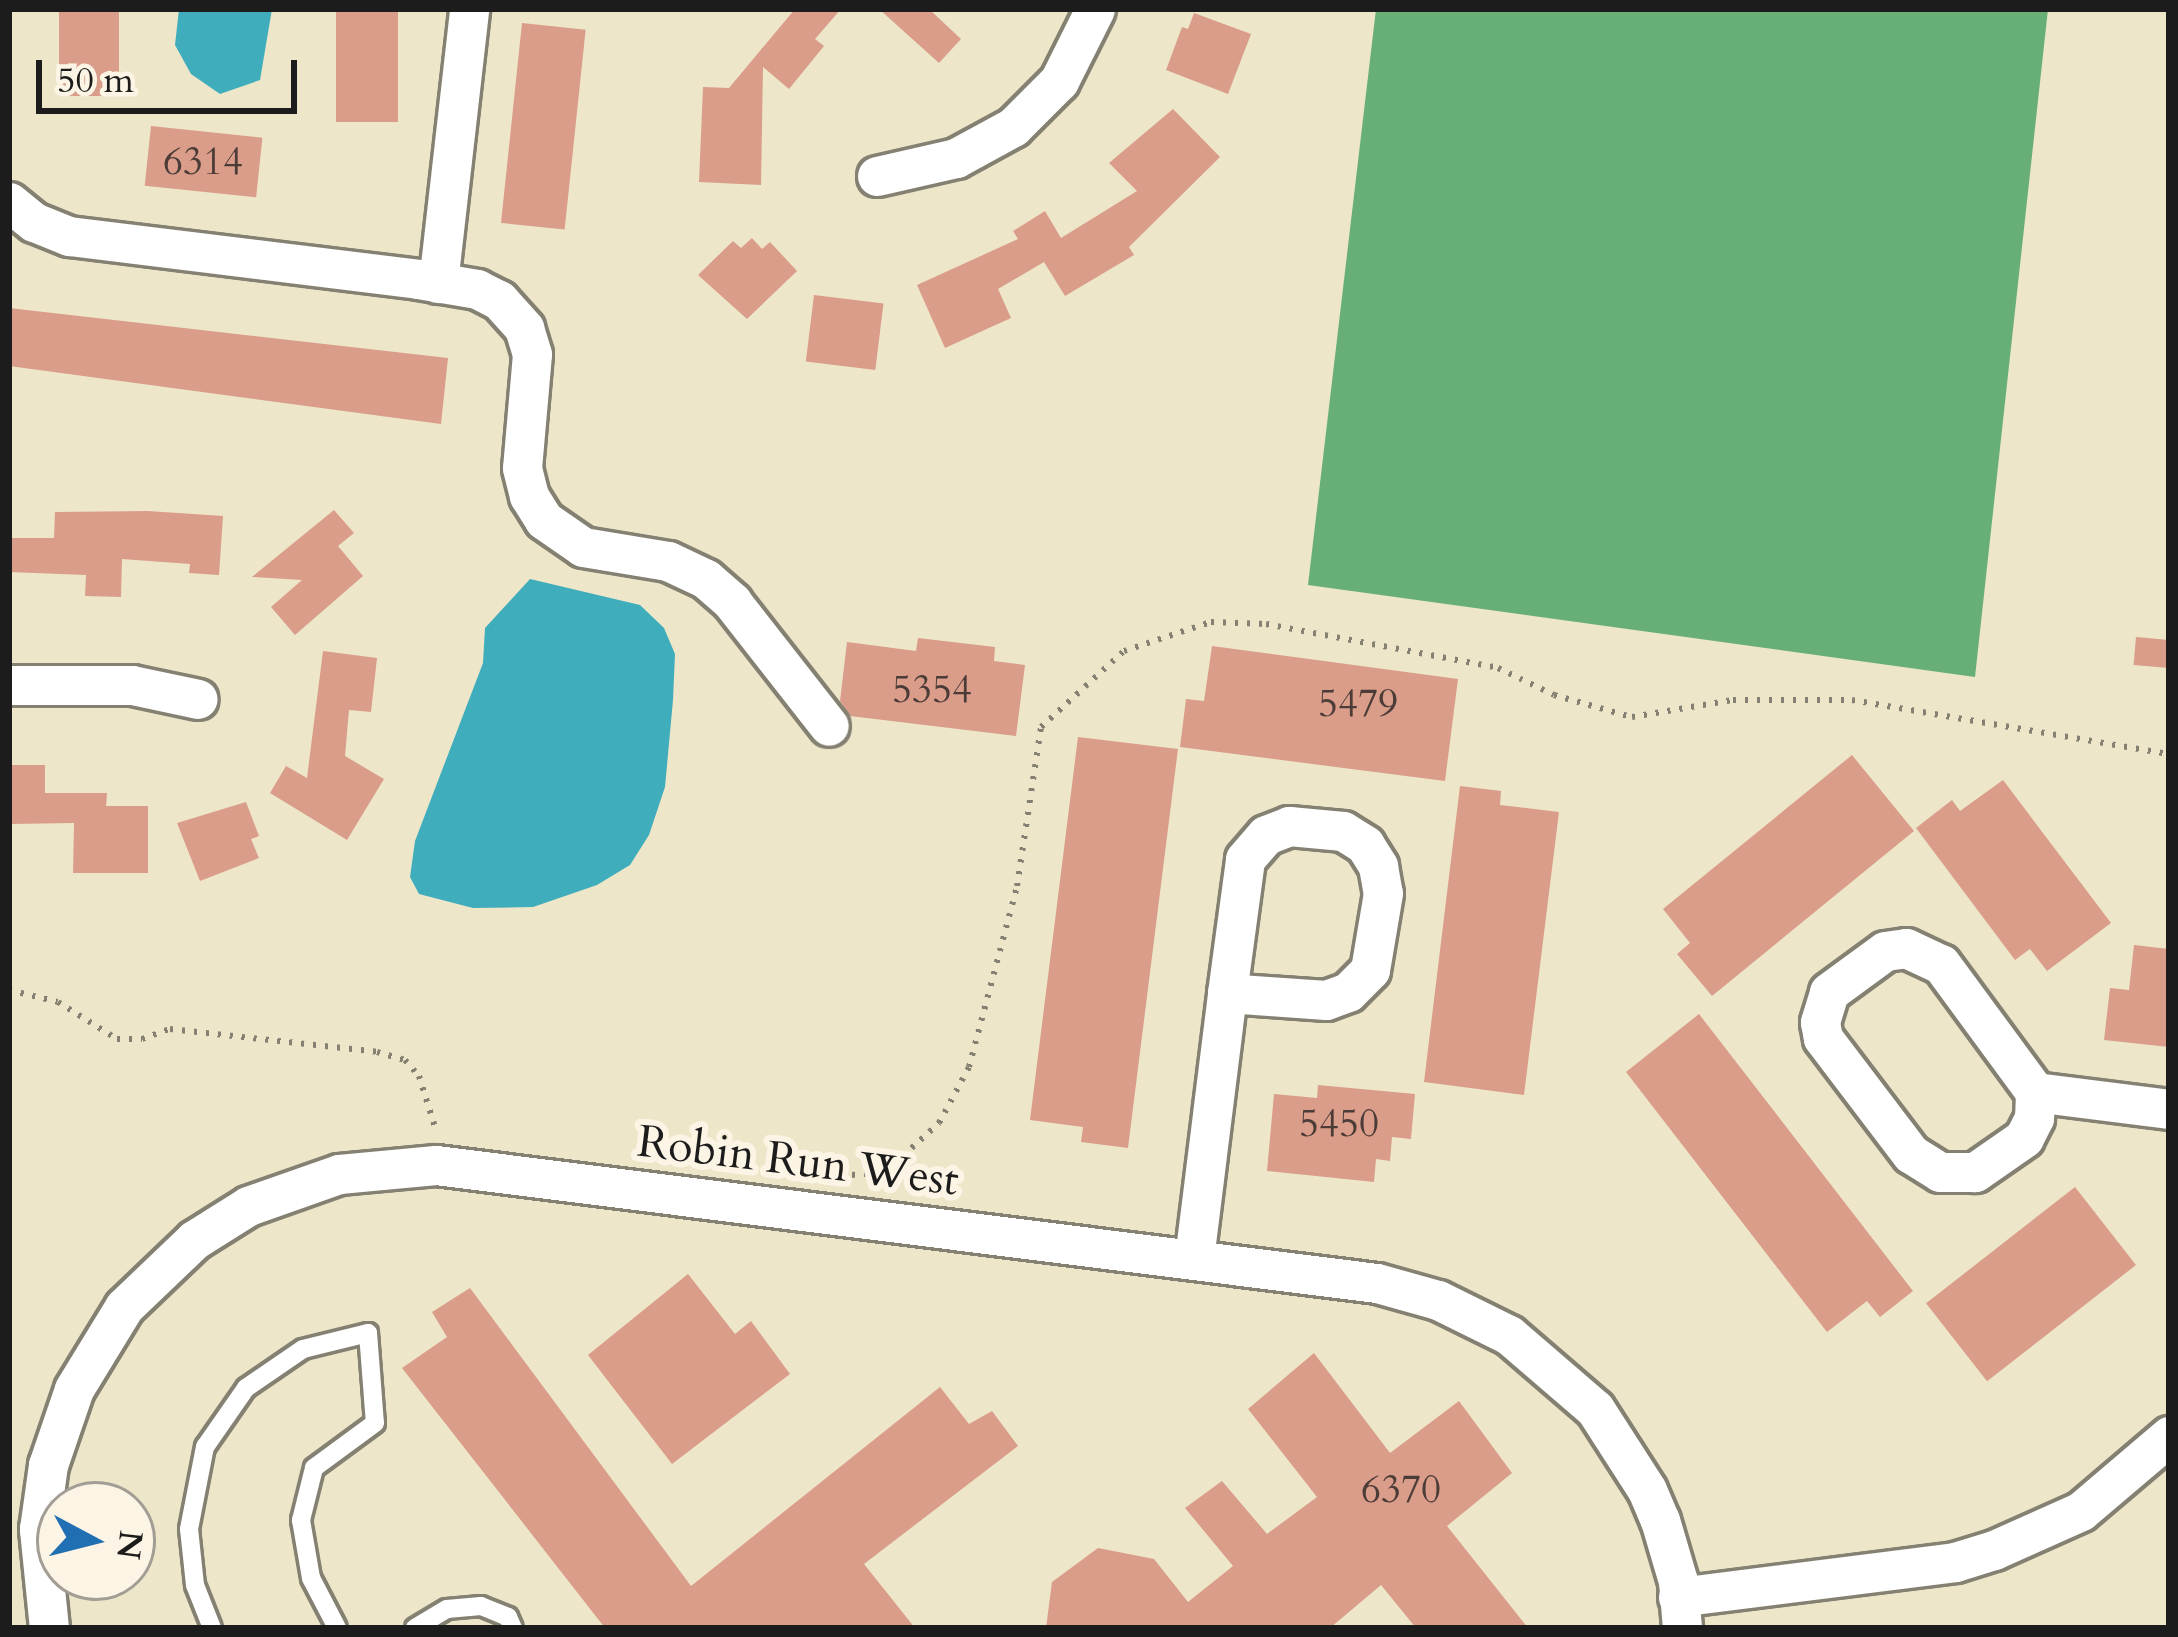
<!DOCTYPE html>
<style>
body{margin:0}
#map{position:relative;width:2178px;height:1637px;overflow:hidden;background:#ede6c9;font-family:Cardo,serif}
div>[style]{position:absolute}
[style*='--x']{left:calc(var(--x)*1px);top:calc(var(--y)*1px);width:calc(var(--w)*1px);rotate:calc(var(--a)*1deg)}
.forest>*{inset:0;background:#68af75}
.water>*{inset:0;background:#3fadbc}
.building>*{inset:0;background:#da9d8a;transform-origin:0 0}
.path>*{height:6px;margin-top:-3px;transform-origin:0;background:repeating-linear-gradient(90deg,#848172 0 3px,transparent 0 12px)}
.roads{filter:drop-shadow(3px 0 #848172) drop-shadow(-3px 0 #848172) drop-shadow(0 3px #848172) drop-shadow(0 -3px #848172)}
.lane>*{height:18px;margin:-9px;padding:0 9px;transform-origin:9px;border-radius:9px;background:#fff}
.street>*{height:39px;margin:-19.5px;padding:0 19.5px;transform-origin:19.5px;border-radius:19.5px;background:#fff}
span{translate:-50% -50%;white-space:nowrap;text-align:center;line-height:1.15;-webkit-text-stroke:12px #fcf5e5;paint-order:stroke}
.number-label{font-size:39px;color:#4c3c38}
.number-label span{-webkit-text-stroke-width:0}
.street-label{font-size:45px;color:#1c1c1c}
.frame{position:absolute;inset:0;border:12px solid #1c1c1c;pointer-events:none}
.north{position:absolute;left:36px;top:1481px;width:120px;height:120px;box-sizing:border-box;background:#fcf5e5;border:3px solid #a29e95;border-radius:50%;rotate:97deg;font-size:33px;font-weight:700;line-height:48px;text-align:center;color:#1c1c1c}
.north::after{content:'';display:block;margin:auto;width:42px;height:54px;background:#1f6fb2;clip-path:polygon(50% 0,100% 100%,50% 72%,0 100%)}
.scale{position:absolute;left:36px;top:60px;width:261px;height:54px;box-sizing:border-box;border:6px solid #1c1c1c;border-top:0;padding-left:15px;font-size:36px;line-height:42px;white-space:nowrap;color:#1c1c1c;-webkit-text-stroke:9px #fcf5e5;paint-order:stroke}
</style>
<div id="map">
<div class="forest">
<div style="clip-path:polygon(1376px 9px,2048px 9px,1975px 677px,1308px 585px)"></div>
</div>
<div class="water">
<div style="clip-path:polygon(179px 9px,272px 9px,260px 80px,220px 94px,191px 74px,175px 45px)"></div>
<div style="clip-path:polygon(530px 579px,640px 605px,664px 628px,675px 654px,673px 700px,665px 787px,649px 835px,630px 865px,597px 885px,533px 907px,473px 908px,419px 894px,410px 877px,415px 841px,483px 663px,485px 628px)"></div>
</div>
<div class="building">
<div style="left:59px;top:9px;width:60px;height:87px"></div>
<div style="left:336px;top:9px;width:62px;height:113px"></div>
<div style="clip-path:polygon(795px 9px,841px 9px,815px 39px,824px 46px,789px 89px,763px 67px,761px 185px,699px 182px,703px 87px,729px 88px)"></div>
<div style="clip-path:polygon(879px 9px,929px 9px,961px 39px,939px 63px)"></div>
<div style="clip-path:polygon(1194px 13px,1251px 34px,1228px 94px,1166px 70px,1182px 27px,1188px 29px)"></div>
<div style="left:522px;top:23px;width:64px;height:201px;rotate:6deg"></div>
<div style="clip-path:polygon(1173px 109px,1220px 157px,1129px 247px,1134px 255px,1065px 296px,1044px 262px,998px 289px,1011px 318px,945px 348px,917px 285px,1018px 239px,1013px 231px,1045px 211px,1061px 238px,1137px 191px,1109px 163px)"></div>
<div style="left:151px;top:126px;width:112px;height:60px;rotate:6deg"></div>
<div style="clip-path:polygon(752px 238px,762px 249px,770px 242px,797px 271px,747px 319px,698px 275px,733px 241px,741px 248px)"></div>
<div style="left:814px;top:295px;width:70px;height:67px;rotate:7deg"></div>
<div style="clip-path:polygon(9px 308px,448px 358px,441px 424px,9px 366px)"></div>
<div style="clip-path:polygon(334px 510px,354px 533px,338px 546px,363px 576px,295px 635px,271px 607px,302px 580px,252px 577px)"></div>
<div style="clip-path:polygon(148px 511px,223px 516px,219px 575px,189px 573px,190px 564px,122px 559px,121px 597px,85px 596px,86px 575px,9px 572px,9px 538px,54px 538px,55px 512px)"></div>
<div style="left:2136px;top:637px;width:33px;height:28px;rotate:5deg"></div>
<div style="clip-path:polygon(918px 638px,995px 647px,994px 661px,1025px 665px,1016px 736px,850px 716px,840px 701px,847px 642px,916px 651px)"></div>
<div style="clip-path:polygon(1212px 646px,1458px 679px,1445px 781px,1180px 747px,1186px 699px,1204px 701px)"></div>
<div style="clip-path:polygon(323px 651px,377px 658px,371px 712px,349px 710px,345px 756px,384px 779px,347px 840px,270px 793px,286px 766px,307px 778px)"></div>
<div style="clip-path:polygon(1078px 737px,1178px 749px,1128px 1148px,1081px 1142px,1083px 1127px,1030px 1120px)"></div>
<div style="clip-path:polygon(1852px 755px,1914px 831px,1712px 996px,1677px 954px,1690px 943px,1663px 909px)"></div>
<div style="clip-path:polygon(9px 765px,45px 765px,45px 793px,107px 793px,106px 806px,148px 806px,148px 873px,73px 873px,74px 823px,9px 824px)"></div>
<div style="clip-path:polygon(2003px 780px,2111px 923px,2047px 971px,2030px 949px,2015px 960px,1916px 828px,1952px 800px,1960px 811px)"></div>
<div style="clip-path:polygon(1460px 786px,1501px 791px,1500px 805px,1559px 812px,1524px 1095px,1424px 1082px)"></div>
<div style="clip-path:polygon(246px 802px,259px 836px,251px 839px,259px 858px,200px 881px,177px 823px)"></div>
<div style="clip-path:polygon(2134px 945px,2169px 949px,2169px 1047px,2104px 1040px,2110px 988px,2129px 990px)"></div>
<div style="clip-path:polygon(1699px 1014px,1913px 1291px,1880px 1317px,1867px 1301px,1827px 1332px,1626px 1072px)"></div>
<div style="clip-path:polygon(1318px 1085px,1415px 1094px,1411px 1139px,1392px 1137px,1390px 1161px,1376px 1159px,1374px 1182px,1267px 1171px,1274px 1094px,1317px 1098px)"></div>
<div style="left:2075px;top:1187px;width:99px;height:189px;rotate:52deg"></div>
<div style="clip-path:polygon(688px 1274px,735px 1334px,751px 1321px,790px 1374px,672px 1464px,588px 1355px)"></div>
<div style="clip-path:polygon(470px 1288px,691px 1586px,940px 1387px,969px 1424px,992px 1411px,1018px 1446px,864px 1564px,915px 1628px,605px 1628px,402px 1368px,447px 1337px,432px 1312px)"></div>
<div style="clip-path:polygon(1314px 1353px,1390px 1453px,1459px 1401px,1512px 1473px,1447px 1526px,1528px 1628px,1416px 1628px,1381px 1585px,1330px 1628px,1046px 1628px,1052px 1582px,1098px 1548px,1154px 1559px,1188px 1602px,1233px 1566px,1185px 1508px,1222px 1481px,1267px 1534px,1317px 1497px,1248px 1409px)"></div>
</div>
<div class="path">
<div style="--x:9;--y:990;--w:50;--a:13.8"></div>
<div style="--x:58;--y:1002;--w:70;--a:32.1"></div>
<div style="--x:117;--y:1039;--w:25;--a:0"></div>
<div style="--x:142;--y:1039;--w:30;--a:-20"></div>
<div style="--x:170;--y:1029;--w:208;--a:6.3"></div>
<div style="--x:377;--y:1052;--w:29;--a:16"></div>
<div style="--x:405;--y:1060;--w:21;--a:49"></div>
<div style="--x:419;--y:1076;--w:53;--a:72.6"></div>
<div style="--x:840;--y:1176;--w:45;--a:-5.1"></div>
<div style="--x:885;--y:1172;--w:73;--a:-42.2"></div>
<div style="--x:939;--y:1123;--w:64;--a:-61.8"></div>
<div style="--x:969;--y:1067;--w:187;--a:-75.1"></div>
<div style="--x:1017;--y:886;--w:161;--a:-81.4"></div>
<div style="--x:1041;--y:727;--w:113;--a:-42.5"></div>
<div style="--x:1124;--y:651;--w:92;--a:-18.4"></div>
<div style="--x:1211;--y:622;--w:55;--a:2.1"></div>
<div style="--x:1266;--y:624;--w:236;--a:10.7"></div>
<div style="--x:1498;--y:668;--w:62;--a:25.7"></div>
<div style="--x:1554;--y:695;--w:81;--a:15.8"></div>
<div style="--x:1632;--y:717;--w:102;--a:-9.6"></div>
<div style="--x:1733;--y:700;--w:119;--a:0"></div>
<div style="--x:1852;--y:700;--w:322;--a:9.7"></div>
</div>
<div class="roads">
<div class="lane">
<div style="--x:212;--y:1628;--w:46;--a:-111.6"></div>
<div style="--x:195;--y:1585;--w:56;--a:-96.1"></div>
<div style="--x:189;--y:1529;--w:84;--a:-79"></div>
<div style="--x:205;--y:1447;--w:72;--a:-55.2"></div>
<div style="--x:246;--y:1388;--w:69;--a:-34.4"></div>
<div style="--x:303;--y:1349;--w:67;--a:-13.8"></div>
<div style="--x:368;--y:1333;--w:90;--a:85.6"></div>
<div style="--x:375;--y:1423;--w:76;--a:143.6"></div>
<div style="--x:314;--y:1468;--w:54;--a:104"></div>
<div style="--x:301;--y:1520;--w:59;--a:80.2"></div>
<div style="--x:311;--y:1578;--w:56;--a:62.5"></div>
<div style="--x:415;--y:1628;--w:37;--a:-31"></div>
<div style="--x:447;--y:1609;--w:34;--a:-5"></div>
<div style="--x:481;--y:1606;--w:29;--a:22"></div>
<div style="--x:508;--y:1617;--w:12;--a:66"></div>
</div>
<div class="street">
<div style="--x:877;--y:176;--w:81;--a:-12.8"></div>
<div style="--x:956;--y:158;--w:65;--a:-28.5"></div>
<div style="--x:1013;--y:127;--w:65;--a:-45"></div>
<div style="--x:1059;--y:81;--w:80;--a:-63.4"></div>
<div style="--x:9;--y:202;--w:32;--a:39"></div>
<div style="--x:34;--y:222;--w:38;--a:22"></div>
<div style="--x:69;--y:236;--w:352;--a:7"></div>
<div style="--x:418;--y:279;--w:60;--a:9.6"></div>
<div style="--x:477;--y:289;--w:25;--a:27"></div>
<div style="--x:499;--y:300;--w:38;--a:48"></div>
<div style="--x:524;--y:328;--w:27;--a:73"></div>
<div style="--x:532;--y:354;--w:114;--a:95"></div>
<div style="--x:522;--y:468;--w:29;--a:76"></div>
<div style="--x:529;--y:496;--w:28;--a:58"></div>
<div style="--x:544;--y:520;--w:47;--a:34.7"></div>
<div style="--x:583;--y:547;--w:86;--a:9.4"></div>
<div style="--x:668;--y:561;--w:42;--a:25.3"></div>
<div style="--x:706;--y:579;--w:35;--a:41"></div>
<div style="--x:732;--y:602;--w:157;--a:52"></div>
<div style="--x:438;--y:283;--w:276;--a:-83.5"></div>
<div style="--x:9;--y:685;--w:123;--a:0"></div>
<div style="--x:132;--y:685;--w:67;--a:12"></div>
<div style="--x:1289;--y:826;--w:54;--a:5.3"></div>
<div style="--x:1343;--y:831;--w:26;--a:32"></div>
<div style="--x:1365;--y:845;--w:25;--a:58"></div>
<div style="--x:1378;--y:866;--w:27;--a:80"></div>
<div style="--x:1383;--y:893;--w:78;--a:99.6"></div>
<div style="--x:1370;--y:970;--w:31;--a:135"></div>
<div style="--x:1348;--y:992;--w:23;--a:160"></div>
<div style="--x:1326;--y:1000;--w:99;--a:-176"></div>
<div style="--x:1227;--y:993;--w:135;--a:-82.3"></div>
<div style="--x:1245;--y:859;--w:32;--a:-49"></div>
<div style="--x:1266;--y:835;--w:25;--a:-21"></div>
<div style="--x:1906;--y:948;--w:38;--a:25"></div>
<div style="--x:1941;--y:964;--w:159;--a:53.7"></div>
<div style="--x:2035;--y:1092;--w:26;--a:92"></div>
<div style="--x:2034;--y:1118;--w:22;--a:117"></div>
<div style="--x:2024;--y:1138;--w:60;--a:145.2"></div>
<div style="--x:1975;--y:1172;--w:35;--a:180"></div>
<div style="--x:1940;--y:1172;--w:34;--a:-148"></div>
<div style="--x:1911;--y:1154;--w:146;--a:-127.2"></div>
<div style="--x:1823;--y:1038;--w:16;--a:-101"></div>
<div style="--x:1820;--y:1022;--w:31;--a:-73"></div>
<div style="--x:1829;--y:992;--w:69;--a:-36.2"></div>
<div style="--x:1885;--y:951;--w:21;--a:-8"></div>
<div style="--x:2035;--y:1092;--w:135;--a:7.2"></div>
<div style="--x:1194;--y:1259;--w:268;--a:-82.9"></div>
<div style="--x:1678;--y:1597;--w:279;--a:-7.2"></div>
<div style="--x:1955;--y:1562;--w:41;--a:-17.1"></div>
<div style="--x:1994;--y:1550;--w:95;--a:-24.1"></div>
<div style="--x:2081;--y:1511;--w:116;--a:-40.4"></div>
<div style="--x:49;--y:1628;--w:100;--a:-95.8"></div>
<div style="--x:39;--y:1529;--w:65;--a:-82"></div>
<div style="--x:48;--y:1465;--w:80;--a:-71.1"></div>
<div style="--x:74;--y:1389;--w:96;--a:-58.6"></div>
<div style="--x:124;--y:1307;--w:97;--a:-43.7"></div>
<div style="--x:194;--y:1240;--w:64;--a:-32.2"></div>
<div style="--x:248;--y:1206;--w:96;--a:-19.4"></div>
<div style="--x:339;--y:1174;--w:97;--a:-5.3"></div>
<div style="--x:436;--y:1165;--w:948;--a:7.15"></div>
<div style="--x:1377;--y:1283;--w:63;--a:15.6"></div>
<div style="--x:1438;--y:1300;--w:79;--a:26.2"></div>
<div style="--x:1509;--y:1335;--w:113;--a:40.7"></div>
<div style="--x:1595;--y:1409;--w:96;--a:57.3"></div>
<div style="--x:1647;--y:1490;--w:33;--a:67"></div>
<div style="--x:1660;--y:1520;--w:64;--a:73.6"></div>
<div style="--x:1678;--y:1581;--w:47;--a:85.1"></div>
</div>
</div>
<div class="number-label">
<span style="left:203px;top:162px">6314</span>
<span style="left:932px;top:690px">5354</span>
<span style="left:1358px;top:704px">5479</span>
<span style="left:1339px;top:1124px">5450</span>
<span style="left:1401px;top:1490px">6370</span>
</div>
<div class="street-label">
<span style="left:798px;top:1161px;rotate:7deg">Robin Run West</span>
</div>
<div class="frame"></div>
<div class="north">N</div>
<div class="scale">50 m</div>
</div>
